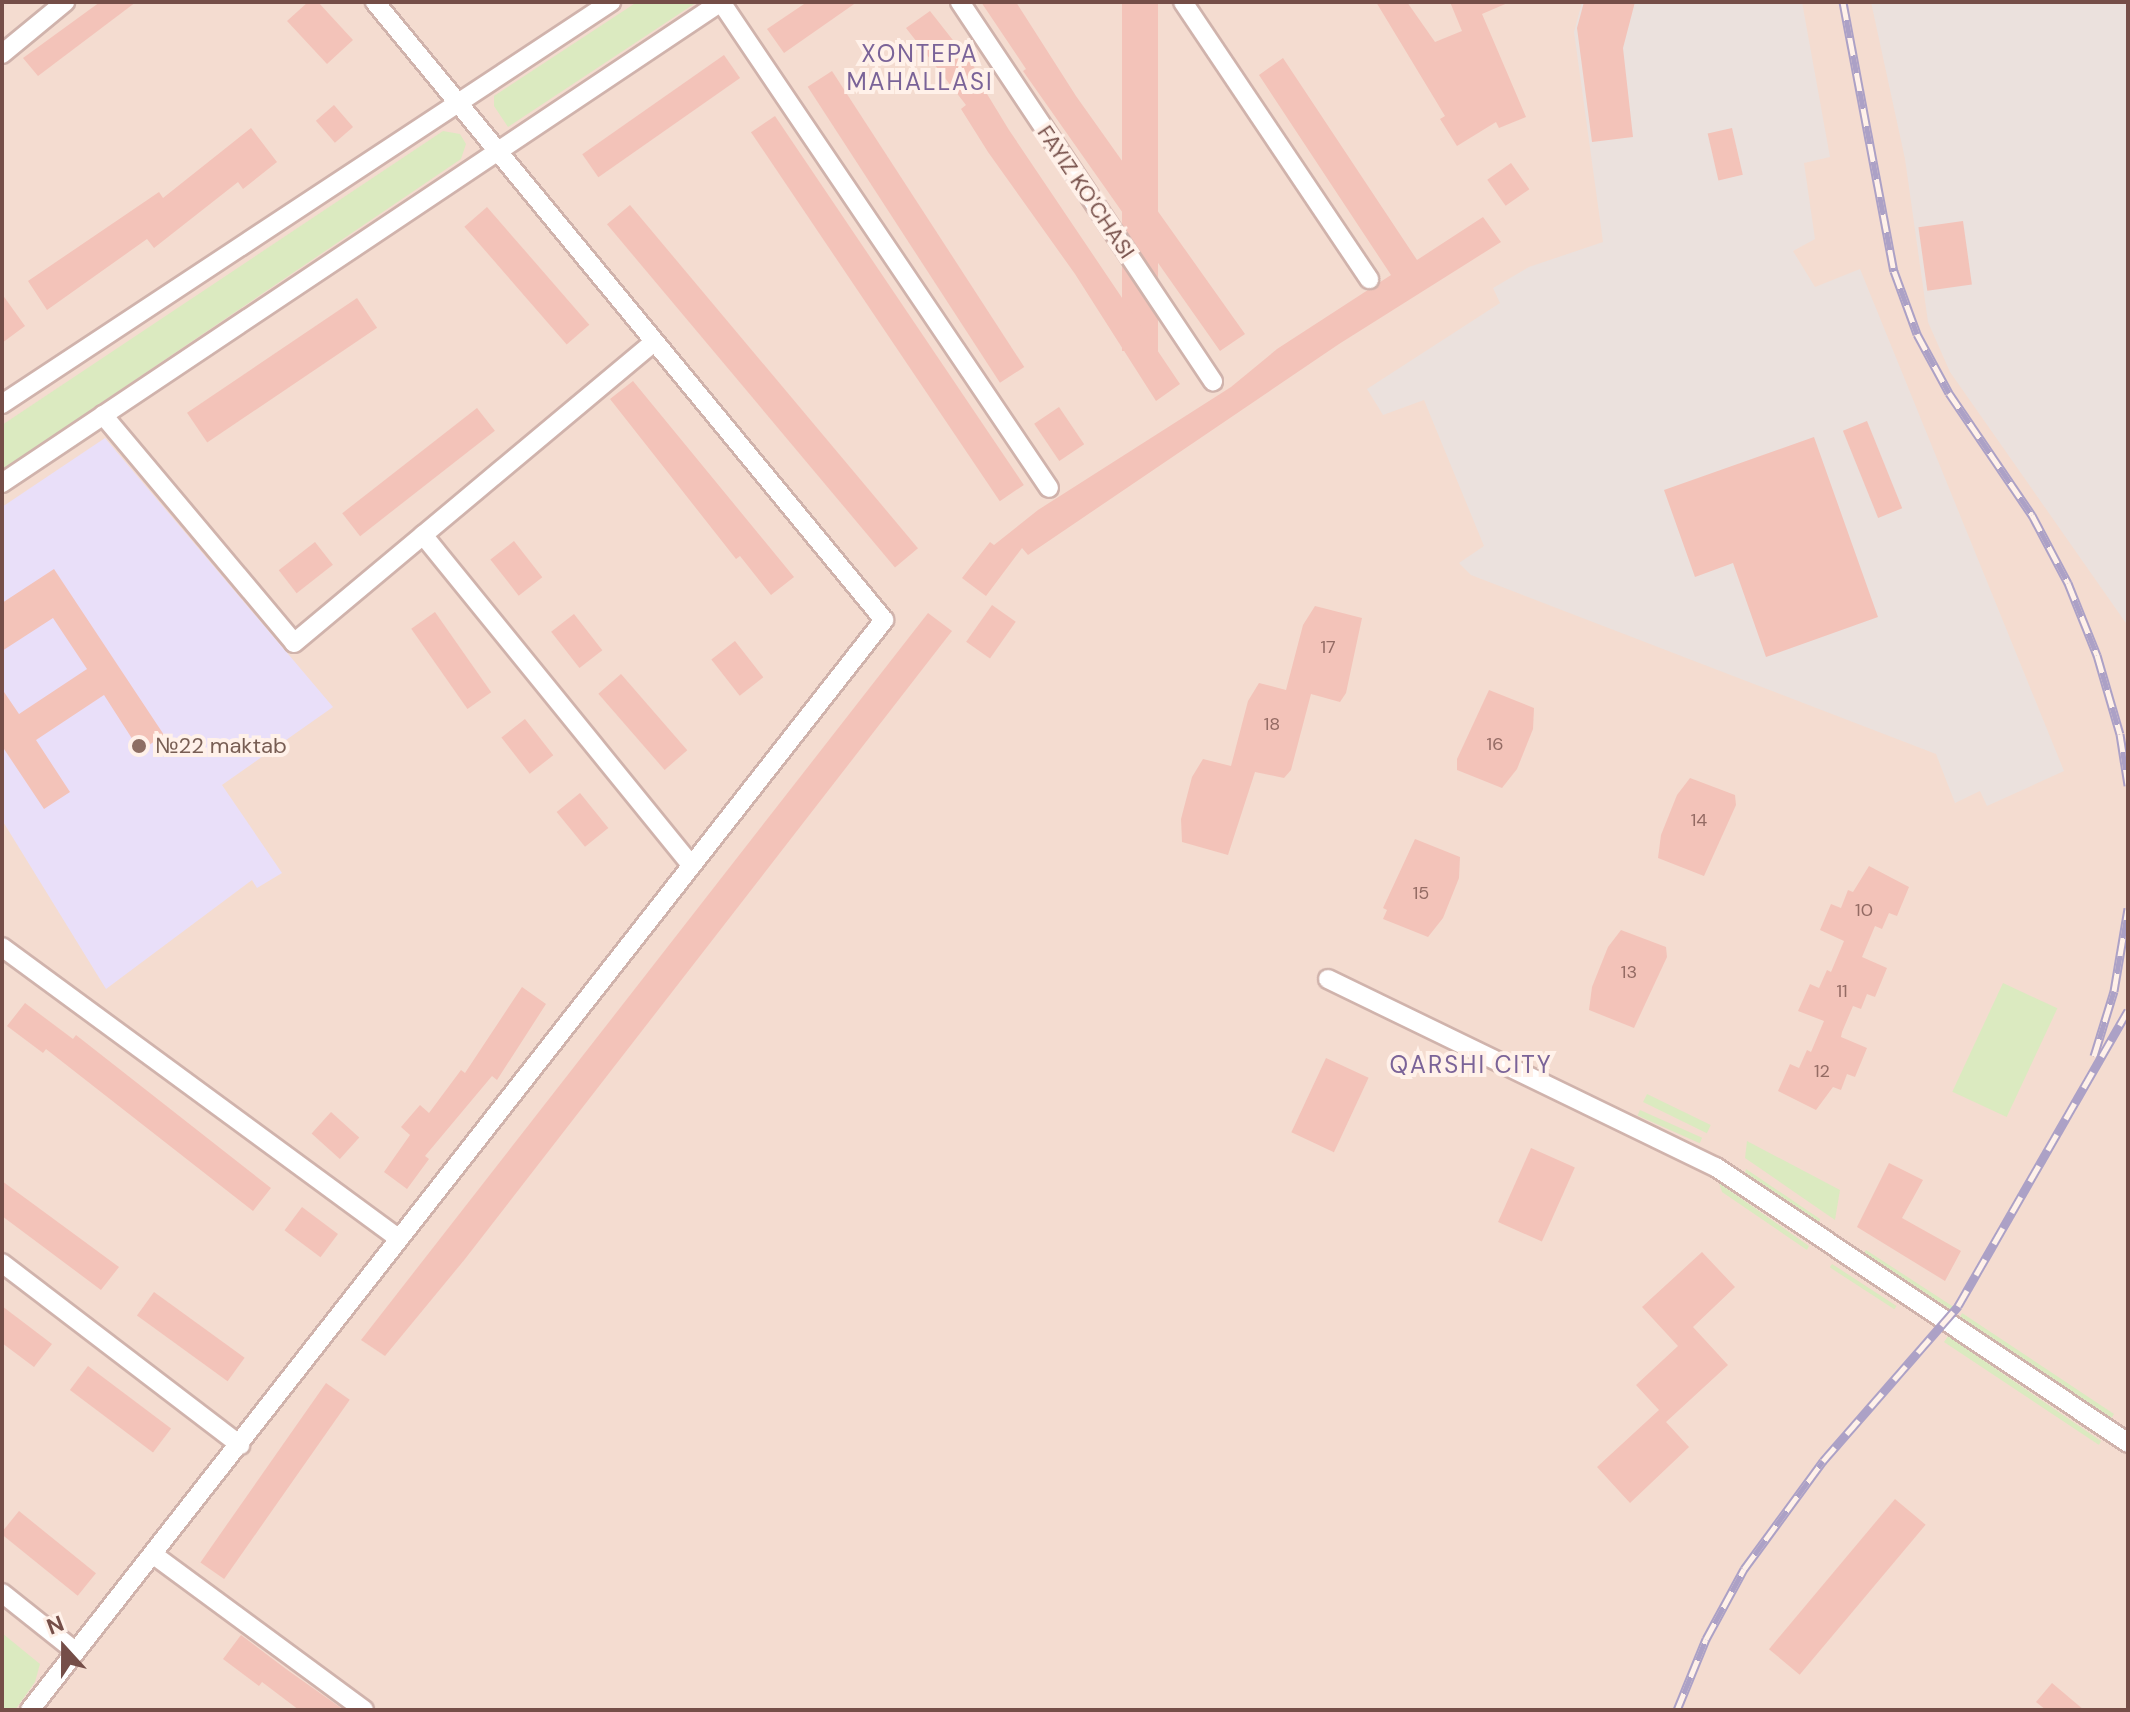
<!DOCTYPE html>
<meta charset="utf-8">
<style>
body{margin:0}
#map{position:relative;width:2130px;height:1712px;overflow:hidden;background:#fdece2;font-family:"DM Sans",sans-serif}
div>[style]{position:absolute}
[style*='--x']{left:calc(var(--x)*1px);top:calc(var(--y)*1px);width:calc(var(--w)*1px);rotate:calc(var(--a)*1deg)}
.residential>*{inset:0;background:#f4dcd0;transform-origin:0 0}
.industrial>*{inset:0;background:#ebe1dd}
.education>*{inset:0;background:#e9dff9}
.green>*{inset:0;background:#dbeac0;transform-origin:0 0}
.building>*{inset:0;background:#f3c3b9;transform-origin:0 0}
.roads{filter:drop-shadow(2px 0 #d0b3ac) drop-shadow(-2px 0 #d0b3ac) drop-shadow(0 2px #d0b3ac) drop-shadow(0 -2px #d0b3ac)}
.street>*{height:18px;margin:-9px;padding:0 9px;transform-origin:9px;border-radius:9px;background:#fff}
.rail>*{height:9px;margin-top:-4.5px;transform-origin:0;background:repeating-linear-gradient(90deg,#fff1e9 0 18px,#aca1c6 0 36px);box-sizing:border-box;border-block:2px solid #aca1c6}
.dots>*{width:22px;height:22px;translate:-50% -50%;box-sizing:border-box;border:4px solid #fff1e9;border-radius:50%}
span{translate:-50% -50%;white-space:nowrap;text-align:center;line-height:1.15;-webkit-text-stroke:8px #fff1e9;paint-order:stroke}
.number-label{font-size:18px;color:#946b64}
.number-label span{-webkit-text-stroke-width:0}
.street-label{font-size:22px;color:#754e48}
.education-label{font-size:22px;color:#785e54}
.left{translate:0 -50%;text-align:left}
.neighbourhood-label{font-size:24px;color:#7a6398;letter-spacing:2px}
.frame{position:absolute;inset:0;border:4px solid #754e48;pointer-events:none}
.north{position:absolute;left:24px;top:1608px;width:80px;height:80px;-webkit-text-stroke:6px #fff1e9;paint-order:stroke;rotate:339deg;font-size:22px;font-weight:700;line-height:32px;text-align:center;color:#754e48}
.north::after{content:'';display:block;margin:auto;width:28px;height:36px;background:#754e48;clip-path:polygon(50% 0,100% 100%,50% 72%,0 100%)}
</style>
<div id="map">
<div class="residential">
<div style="left:2px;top:2px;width:2126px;height:1708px"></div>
</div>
<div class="industrial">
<div style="clip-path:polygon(1582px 2px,1802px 2px,1830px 157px,1804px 163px,1815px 239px,1793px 251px,1815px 287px,1860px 269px,2064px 771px,1987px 806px,1980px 791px,1955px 803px,1936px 754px,1471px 575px,1459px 563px,1484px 546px,1424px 400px,1383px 415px,1367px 389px,1500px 303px,1493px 288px,1529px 267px,1603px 242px,1574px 32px)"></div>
<div style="clip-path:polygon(1871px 2px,2128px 2px,2128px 626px,1950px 372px,1928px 322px,1905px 159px)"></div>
</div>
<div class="education">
<div style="clip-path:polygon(105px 438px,333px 707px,222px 785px,282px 873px,257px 888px,252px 880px,106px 989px,2px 820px,2px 507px)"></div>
</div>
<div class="green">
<div style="clip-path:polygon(637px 2px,697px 2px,508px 127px,494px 106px,494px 96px)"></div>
<div style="clip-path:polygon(443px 131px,460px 134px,466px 144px,461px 159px,2px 470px,2px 425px)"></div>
<div style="left:2003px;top:983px;width:60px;height:120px;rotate:25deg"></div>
<div style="left:1647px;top:1094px;width:71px;height:9px;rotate:26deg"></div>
<div style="left:1640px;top:1110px;width:68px;height:6px;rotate:24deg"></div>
<div style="clip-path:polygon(1747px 1141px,1840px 1190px,1835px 1220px,1745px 1158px)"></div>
<div style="clip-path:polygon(1746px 1169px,1820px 1219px,1819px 1224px,1745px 1173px)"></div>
<div style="clip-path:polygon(1719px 1183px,1809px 1246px,1807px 1250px,1722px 1192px)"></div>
<div style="left:1866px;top:1250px;width:105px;height:4px;rotate:33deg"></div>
<div style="left:1832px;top:1264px;width:77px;height:4px;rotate:33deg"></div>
<div style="clip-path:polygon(1962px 1313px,2114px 1414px,2111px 1419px,1960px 1317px)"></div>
<div style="clip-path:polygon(1948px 1336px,2101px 1441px,2099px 1445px,1944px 1342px)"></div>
<div style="clip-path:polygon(2px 1633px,40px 1664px,35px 1682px,15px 1710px,2px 1710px)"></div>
</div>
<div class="building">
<div style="clip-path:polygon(100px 2px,136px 2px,38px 76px,23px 58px)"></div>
<div style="clip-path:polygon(308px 2px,318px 2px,353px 40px,327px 64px,287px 21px)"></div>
<div style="clip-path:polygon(807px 2px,857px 2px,784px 53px,767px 29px)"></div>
<div style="clip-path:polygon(981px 2px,1016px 2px,1076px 96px,1245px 334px,1220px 351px,1023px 71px,1026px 69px)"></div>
<div style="left:1122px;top:2px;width:36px;height:349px"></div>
<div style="clip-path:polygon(1376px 2px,1407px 2px,1435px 42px,1462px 31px,1450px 2px,1510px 2px,1482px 14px,1526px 117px,1499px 128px,1496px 122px,1457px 146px,1440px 119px,1445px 116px)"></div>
<div style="clip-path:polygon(1584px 2px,1635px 2px,1623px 48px,1633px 137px,1592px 142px,1577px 28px)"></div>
<div style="clip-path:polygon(930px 11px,989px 86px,984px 89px,1009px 130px,1180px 384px,1156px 401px,1075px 274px,988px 152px,961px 109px,966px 105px,906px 28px)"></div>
<div style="left:724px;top:55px;width:28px;height:173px;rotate:55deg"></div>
<div style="clip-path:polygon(1283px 58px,1417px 260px,1483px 217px,1501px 242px,1339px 344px,1028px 555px,1022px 548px,986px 596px,962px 578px,990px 542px,994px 545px,1038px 510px,1231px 387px,1277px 349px,1391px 275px,1259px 75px)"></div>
<div style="left:832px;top:71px;width:353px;height:29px;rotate:57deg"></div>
<div style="left:334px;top:105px;width:29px;height:24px;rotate:49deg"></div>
<div style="left:775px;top:116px;width:445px;height:29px;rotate:56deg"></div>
<div style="clip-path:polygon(251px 128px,277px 162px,243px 189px,238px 182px,154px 248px,147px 239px,47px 310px,28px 281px,159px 192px,163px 198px)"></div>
<div style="left:1732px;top:128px;width:48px;height:25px;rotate:77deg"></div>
<div style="left:1511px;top:163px;width:32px;height:29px;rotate:55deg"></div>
<div style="left:630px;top:205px;width:448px;height:30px;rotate:50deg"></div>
<div style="left:487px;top:207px;width:156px;height:30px;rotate:49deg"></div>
<div style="left:1963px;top:221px;width:64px;height:45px;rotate:82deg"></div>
<div style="clip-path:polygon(2px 294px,25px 326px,2px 343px)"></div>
<div style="left:357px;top:298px;width:36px;height:205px;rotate:56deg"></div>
<div style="clip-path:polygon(633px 381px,794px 577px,771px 595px,740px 556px,736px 559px,610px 399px)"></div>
<div style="left:1059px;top:407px;width:45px;height:30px;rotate:56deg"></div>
<div style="left:477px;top:408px;width:29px;height:171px;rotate:52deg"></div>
<div style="left:1867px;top:421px;width:94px;height:26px;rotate:68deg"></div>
<div style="clip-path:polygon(1814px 437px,1878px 617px,1766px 657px,1733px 563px,1695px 577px,1664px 490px)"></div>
<div style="left:514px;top:541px;width:46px;height:30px;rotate:52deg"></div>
<div style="left:315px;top:542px;width:29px;height:46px;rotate:52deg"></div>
<div style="clip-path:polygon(54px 569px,164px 735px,140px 751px,104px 695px,36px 740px,70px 792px,44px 809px,2px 746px,2px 689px,19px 714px,87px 669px,53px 618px,2px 651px,2px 603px)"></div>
<div style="left:992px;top:605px;width:29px;height:45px;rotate:35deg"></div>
<div style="clip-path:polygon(1315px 606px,1362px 618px,1346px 693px,1340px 702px,1311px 694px,1291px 770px,1284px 778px,1255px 772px,1228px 855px,1182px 842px,1181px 819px,1192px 777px,1203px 759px,1231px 766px,1248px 701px,1259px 683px,1286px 690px,1303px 625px)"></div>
<div style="left:435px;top:612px;width:98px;height:29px;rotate:55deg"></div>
<div style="clip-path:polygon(928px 613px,952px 631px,465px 1259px,385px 1356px,361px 1340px)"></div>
<div style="left:574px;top:614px;width:46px;height:29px;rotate:52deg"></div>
<div style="left:735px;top:641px;width:46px;height:30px;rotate:52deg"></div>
<div style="left:621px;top:674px;width:101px;height:30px;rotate:49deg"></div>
<div style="clip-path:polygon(1489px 690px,1534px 708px,1533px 729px,1517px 769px,1502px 788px,1457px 770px,1457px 759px)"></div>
<div style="left:525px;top:719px;width:46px;height:30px;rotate:52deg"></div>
<div style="clip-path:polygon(1690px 778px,1735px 795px,1736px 805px,1704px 876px,1658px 858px,1661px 835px,1677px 795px)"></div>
<div style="left:580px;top:793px;width:45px;height:30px;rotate:51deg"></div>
<div style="clip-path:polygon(1415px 839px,1460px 857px,1459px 878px,1443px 918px,1428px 937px,1383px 919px,1387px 910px,1383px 908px)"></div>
<div style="clip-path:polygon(1869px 866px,1909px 887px,1897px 916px,1889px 913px,1882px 929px,1875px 926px,1862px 957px,1887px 968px,1875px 997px,1867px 994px,1861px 1009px,1853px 1006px,1842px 1032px,1841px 1037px,1867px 1048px,1855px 1077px,1847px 1074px,1841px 1090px,1833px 1087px,1816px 1110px,1778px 1091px,1790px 1064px,1799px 1068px,1807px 1050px,1811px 1052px,1824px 1021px,1798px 1011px,1810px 984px,1819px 988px,1827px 970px,1831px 972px,1844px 941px,1820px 930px,1831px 904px,1841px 908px,1848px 890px,1853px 892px)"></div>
<div style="clip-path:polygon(1621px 930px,1666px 947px,1667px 957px,1634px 1028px,1589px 1010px,1592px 987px,1608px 947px)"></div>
<div style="clip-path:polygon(522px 987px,546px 1004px,497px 1080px,492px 1076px,425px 1156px,429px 1159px,407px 1189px,384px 1172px,410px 1135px,401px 1127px,420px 1105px,429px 1113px,461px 1070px,465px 1073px)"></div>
<div style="clip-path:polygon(25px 1003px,73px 1039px,76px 1035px,271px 1188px,253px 1211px,46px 1049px,43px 1053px,7px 1026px)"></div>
<div style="left:1326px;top:1058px;width:47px;height:82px;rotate:25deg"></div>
<div style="left:331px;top:1112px;width:38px;height:29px;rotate:42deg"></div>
<div style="left:1531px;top:1148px;width:48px;height:81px;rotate:24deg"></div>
<div style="clip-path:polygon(1889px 1163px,1923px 1180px,1902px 1218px,1961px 1251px,1945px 1281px,1857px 1227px)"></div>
<div style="clip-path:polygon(2px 1181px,119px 1267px,101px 1290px,2px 1216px)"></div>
<div style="left:302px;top:1207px;width:45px;height:29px;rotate:37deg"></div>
<div style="clip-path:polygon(1702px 1252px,1735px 1287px,1693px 1327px,1728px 1365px,1666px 1422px,1689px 1447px,1630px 1503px,1597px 1467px,1659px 1410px,1636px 1385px,1678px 1346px,1642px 1307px)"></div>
<div style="left:154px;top:1292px;width:112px;height:29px;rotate:36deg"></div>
<div style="clip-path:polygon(2px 1306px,52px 1344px,34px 1367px,2px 1343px)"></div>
<div style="left:88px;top:1366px;width:104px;height:30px;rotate:37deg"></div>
<div style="left:326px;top:1383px;width:29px;height:219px;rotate:35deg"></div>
<div style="left:1895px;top:1499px;width:40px;height:196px;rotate:40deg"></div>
<div style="left:19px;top:1511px;width:99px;height:29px;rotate:39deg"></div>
<div style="clip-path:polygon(241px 1635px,286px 1669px,344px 1710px,299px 1710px,262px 1682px,259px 1686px,223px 1659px)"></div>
<div style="clip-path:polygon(2052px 1683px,2084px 1710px,2046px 1710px,2036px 1702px)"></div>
</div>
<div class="roads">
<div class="street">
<div style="--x:721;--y:2;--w:586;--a:55.98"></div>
<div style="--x:960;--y:2;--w:456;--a:56.3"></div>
<div style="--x:1183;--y:2;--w:334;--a:56.1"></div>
<div style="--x:2;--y:54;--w:82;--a:-39.5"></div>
<div style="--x:2;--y:404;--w:730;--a:-33.43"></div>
<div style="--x:103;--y:415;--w:297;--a:50"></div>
<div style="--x:294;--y:643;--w:469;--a:-39.9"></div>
<div style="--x:2;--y:483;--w:865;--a:-33.78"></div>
<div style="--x:423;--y:535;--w:425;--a:50.9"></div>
<div style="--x:2;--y:947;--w:490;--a:36.3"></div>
<div style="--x:1328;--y:979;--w:431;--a:25.9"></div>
<div style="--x:1716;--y:1167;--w:496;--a:33.8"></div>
<div style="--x:2;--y:1263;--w:300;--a:37.4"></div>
<div style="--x:154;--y:1555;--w:261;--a:36.4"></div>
<div style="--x:2;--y:1593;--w:93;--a:38.5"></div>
<div style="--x:30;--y:1710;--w:1385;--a:-51.92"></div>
<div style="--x:884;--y:620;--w:801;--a:-129.48"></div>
</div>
</div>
<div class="rail">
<div style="--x:1843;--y:2;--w:274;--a:79.3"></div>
<div style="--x:1894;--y:271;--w:67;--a:69.9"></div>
<div style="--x:1917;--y:334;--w:67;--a:61.5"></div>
<div style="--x:1949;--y:393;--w:148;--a:55.8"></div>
<div style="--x:2032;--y:515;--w:77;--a:62.1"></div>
<div style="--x:2068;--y:583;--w:78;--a:68.1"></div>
<div style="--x:2097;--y:655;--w:82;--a:73.8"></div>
<div style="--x:2120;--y:734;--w:52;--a:81.1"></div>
<div style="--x:2094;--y:1056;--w:68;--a:-72.9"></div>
<div style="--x:2114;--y:991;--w:84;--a:-80.4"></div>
<div style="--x:1677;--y:1710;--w:77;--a:-67.8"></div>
<div style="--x:1706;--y:1639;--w:80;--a:-61.5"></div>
<div style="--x:1744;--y:1569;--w:134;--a:-53.8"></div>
<div style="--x:1823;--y:1461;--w:206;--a:-48.9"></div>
<div style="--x:1958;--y:1306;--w:341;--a:-60.1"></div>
</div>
<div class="dots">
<div style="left:139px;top:746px;background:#8d6e63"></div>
</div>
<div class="number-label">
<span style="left:1328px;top:647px">17</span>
<span style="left:1272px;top:724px">18</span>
<span style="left:1495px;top:744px">16</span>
<span style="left:1699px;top:820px">14</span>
<span style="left:1421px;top:893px">15</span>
<span style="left:1864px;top:910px">10</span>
<span style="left:1629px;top:972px">13</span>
<span style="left:1842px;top:991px">11</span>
<span style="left:1822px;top:1071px">12</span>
</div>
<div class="street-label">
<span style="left:1086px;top:192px;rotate:56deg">FAYIZ KO'CHASI</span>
</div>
<div class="education-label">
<span class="left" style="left:155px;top:746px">№22 maktab</span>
</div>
<div class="neighbourhood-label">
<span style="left:920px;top:68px">XONTEPA<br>MAHALLASI</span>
<span style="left:1471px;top:1065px">QARSHI CITY</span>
</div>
<div class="frame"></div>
<div class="north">N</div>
</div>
